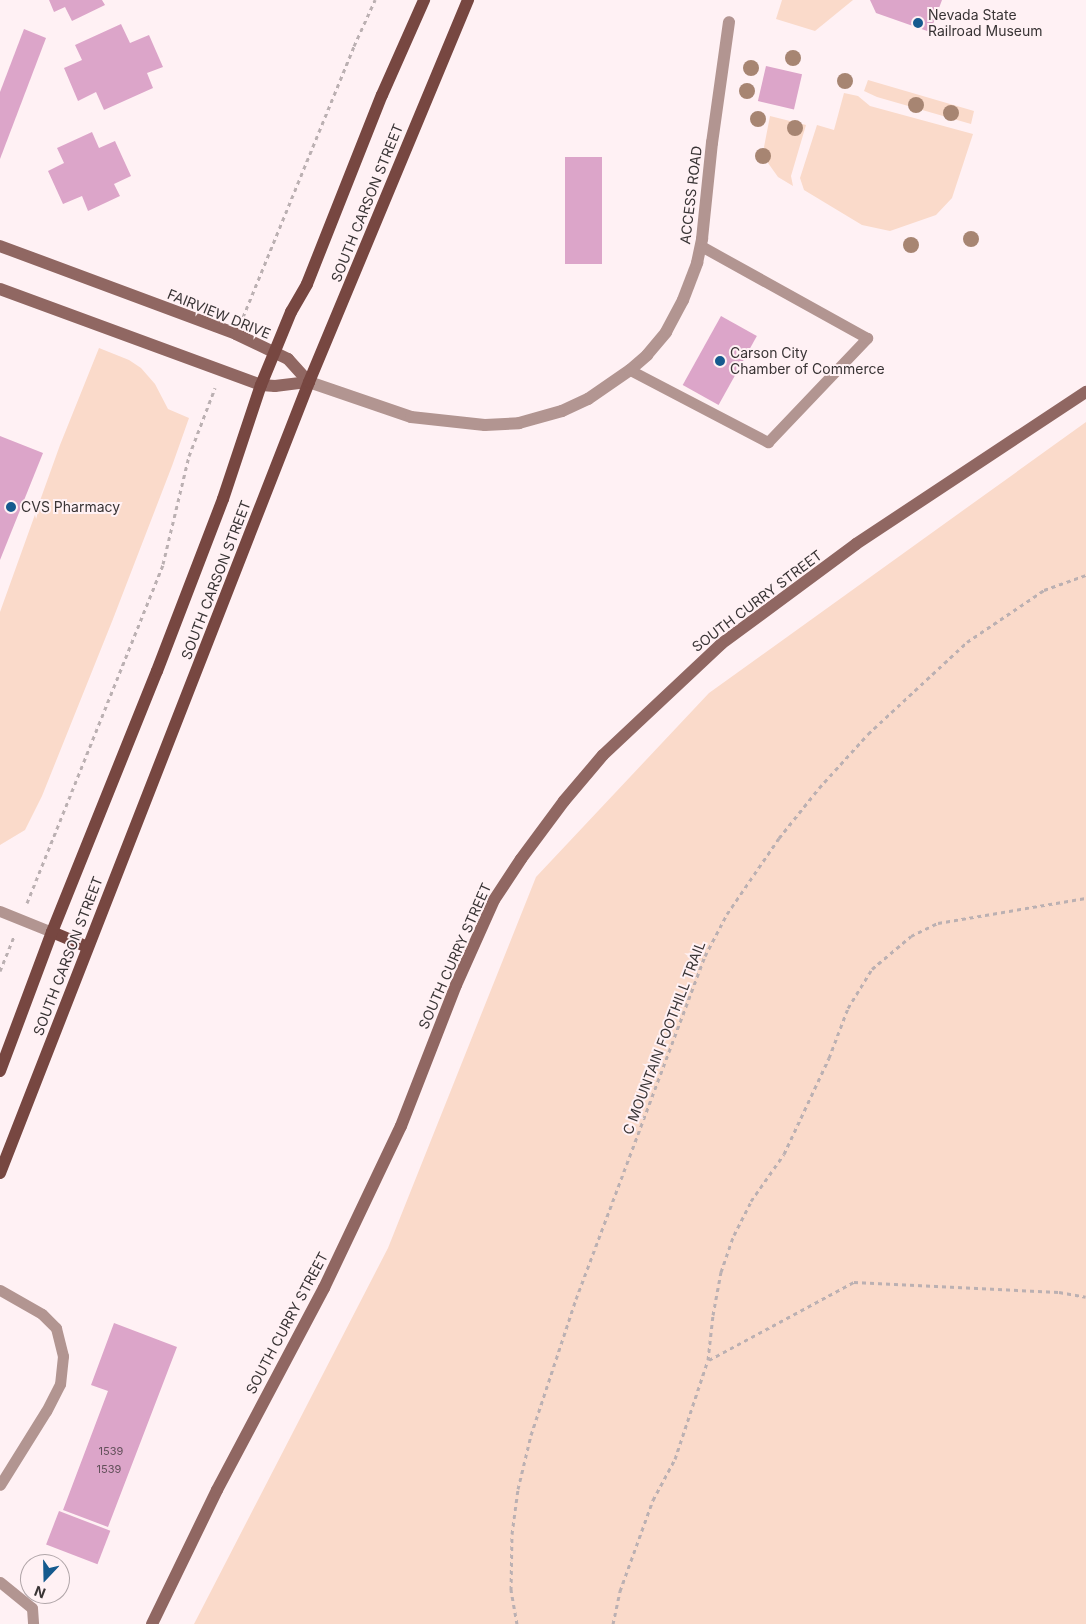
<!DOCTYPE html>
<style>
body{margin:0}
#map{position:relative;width:1086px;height:1624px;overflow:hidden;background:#fff1f4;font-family:Inter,sans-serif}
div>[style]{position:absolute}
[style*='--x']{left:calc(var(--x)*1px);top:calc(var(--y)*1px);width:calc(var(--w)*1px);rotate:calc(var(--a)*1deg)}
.green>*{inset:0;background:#fadaca}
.building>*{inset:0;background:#dca5c9;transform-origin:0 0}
.path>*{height:3px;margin-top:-1.5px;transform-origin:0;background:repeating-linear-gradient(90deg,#bbb0b2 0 4px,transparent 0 8px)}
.lane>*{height:11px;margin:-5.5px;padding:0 5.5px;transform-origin:5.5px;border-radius:5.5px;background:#b29591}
.street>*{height:12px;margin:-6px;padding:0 6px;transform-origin:6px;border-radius:6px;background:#b29591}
.secondary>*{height:12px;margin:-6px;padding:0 6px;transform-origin:6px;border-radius:6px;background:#906762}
.primary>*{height:12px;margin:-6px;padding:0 6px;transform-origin:6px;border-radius:6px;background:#774741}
.trees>*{width:16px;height:16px;margin:-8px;border-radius:50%;background:#a78572}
.dots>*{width:14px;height:14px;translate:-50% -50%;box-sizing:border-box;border:2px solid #fff1f4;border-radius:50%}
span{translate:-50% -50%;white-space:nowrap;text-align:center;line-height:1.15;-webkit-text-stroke:4px #fff1f4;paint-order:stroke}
.number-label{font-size:11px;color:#62505a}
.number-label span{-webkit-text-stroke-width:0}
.poi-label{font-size:14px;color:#393435}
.left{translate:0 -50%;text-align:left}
.street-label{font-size:14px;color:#393435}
.north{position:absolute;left:20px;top:1554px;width:50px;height:50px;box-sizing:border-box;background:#fff1f4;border:1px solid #b0a5a8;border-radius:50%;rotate:201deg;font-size:14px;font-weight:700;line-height:20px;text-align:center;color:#393435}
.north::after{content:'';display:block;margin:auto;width:18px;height:22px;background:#155a8e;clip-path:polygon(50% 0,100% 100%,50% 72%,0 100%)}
</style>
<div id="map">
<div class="green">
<div style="clip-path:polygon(782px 0,853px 0,815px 31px,776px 19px)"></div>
<div style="clip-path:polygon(868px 80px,974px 111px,971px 124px,877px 97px,864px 91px)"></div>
<div style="clip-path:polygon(844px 93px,858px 96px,870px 106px,973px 134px,952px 198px,936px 215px,890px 231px,862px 225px,804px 190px,800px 178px,817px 125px,834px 130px)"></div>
<div style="clip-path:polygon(770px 116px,806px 125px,791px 176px,793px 186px,778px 177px,768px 163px,764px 147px)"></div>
<div style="clip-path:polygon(99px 348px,129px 360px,141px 368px,155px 384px,168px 409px,189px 418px,172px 466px,113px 619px,42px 796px,25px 830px,0 845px,0 612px,60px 445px)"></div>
<div style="clip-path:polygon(1086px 422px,1086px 1624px,194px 1624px,388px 1248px,536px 877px,709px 693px)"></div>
</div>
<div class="building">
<div style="clip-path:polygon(49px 0,102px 0,105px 5px,72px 21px,65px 7px,54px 12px)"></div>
<div style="clip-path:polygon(870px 0,942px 0,930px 32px,876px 13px)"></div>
<div style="clip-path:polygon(121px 24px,130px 43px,149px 35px,163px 67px,147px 73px,153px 88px,104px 110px,96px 92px,78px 101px,64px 68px,82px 60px,75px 45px)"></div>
<div style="clip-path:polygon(24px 29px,46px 38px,0 159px,0 92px)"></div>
<div style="left:766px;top:66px;width:37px;height:36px;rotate:13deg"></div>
<div style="clip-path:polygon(92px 132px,99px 148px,115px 141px,131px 176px,114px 184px,120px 196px,88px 211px,82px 196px,63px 204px,48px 171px,64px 163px,57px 148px)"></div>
<div style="left:565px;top:157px;width:37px;height:107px"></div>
<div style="left:721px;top:316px;width:41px;height:79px;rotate:29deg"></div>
<div style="clip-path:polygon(0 436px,43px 453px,0 560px)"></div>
<div style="clip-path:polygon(114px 1323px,177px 1347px,108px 1527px,63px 1510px,108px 1391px,91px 1385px)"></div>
<div style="left:59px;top:1511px;width:55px;height:36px;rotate:21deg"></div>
</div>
<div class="path">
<div style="--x:243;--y:317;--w:293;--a:-67.7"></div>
<div style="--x:354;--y:46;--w:51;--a:-65.5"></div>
<div style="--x:27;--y:903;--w:365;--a:-68.1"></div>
<div style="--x:163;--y:564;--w:111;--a:-76.5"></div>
<div style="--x:189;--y:456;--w:73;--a:-69.1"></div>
<div style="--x:0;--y:971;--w:37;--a:-68"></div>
<div style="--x:709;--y:1360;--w:165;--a:-28.3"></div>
<div style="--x:854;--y:1282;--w:205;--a:2.8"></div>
<div style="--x:1059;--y:1292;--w:27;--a:10"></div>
<div style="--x:517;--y:1624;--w:35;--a:-100"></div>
<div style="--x:511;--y:1590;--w:56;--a:-89"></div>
<div style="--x:512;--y:1534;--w:45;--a:-82.4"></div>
<div style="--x:518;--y:1489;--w:56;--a:-76.5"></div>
<div style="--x:531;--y:1435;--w:143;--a:-71.7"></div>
<div style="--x:576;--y:1299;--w:366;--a:-69.4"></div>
<div style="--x:705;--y:956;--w:47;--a:-62.4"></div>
<div style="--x:727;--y:914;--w:92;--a:-55.6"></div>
<div style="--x:779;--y:838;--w:64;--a:-51.3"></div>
<div style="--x:819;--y:788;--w:73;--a:-47.8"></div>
<div style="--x:868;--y:734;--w:135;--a:-42.9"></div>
<div style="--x:967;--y:642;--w:93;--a:-34"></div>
<div style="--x:1044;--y:590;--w:45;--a:-19.7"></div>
<div style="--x:613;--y:1624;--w:34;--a:-78"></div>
<div style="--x:620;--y:1591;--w:97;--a:-70.1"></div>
<div style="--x:653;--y:1500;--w:47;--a:-61.8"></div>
<div style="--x:675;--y:1459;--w:104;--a:-71.6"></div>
<div style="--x:708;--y:1360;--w:45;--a:-83.7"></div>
<div style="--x:713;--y:1315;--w:44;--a:-79.5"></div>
<div style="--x:721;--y:1272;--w:39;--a:-71"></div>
<div style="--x:734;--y:1235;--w:38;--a:-63"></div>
<div style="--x:751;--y:1201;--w:57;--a:-54.9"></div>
<div style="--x:784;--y:1154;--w:106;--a:-64.9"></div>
<div style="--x:829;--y:1058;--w:53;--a:-69.2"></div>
<div style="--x:848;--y:1008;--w:46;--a:-58.4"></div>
<div style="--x:872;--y:969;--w:51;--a:-40.2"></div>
<div style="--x:911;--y:936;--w:30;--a:-26"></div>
<div style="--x:938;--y:923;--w:150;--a:-9.6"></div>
</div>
<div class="lane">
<div style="--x:630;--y:370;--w:156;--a:27.6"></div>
<div style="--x:768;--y:442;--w:144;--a:-46.4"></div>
<div style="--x:867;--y:338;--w:190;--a:-151"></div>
<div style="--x:0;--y:911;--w:56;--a:22"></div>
<div style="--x:0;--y:1290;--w:48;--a:29.7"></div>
<div style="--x:42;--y:1314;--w:20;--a:45"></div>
<div style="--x:56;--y:1328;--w:29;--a:76"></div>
<div style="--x:63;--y:1356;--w:28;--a:96"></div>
<div style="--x:60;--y:1384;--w:30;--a:117"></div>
<div style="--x:46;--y:1411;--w:87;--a:121.9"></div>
<div style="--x:0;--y:1582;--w:41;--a:39.1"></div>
<div style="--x:32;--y:1608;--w:16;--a:86"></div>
</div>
<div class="street">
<div style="--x:309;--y:382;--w:108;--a:18.9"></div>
<div style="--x:411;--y:417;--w:74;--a:6.2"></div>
<div style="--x:485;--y:425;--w:34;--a:-3"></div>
<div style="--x:519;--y:423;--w:45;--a:-15.6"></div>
<div style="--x:562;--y:411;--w:29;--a:-25"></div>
<div style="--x:588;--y:399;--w:51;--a:-34.6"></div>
<div style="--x:630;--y:370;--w:23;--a:-41"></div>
<div style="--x:647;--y:355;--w:30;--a:-50"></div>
<div style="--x:666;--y:332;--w:36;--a:-62"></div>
<div style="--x:683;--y:300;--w:40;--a:-69"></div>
<div style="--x:697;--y:263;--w:25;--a:-78"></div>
<div style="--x:702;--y:239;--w:97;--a:-84.1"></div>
<div style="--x:712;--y:143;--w:122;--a:-82"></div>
</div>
<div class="secondary">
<div style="--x:0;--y:246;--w:252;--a:20.4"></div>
<div style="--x:236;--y:334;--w:58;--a:25.7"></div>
<div style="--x:288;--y:359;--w:31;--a:48"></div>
<div style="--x:0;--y:289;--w:278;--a:20.2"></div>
<div style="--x:261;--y:385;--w:14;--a:4"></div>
<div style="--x:275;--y:386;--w:34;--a:-7"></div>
<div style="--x:152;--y:1624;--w:149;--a:-64.1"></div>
<div style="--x:217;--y:1490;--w:229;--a:-62.1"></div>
<div style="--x:324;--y:1288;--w:179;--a:-64.6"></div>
<div style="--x:401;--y:1126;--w:151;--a:-68.7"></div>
<div style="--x:456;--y:985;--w:93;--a:-65.9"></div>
<div style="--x:494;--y:900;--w:49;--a:-56.6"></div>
<div style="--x:521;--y:859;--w:72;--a:-53.4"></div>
<div style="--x:564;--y:801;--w:60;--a:-49.7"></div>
<div style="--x:603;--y:755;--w:162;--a:-43.2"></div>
<div style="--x:721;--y:644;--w:168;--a:-36.5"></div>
<div style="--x:856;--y:544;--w:276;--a:-33.5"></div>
</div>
<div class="primary">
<div style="--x:52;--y:932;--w:38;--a:23"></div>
<div style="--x:0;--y:1071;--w:148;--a:-69.5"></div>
<div style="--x:52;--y:932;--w:281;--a:-68.1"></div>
<div style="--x:157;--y:671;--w:184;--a:-69"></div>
<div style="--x:223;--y:499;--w:120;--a:-71.6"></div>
<div style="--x:261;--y:385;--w:79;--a:-67.7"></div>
<div style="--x:291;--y:312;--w:32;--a:-60"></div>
<div style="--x:307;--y:284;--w:203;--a:-68.4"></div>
<div style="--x:382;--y:95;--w:104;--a:-66.1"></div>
<div style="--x:0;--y:1173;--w:849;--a:-68.66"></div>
<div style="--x:309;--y:382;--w:414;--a:-67.4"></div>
</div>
<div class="trees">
<div style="left:793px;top:58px"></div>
<div style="left:751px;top:68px"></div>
<div style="left:845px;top:81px"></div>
<div style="left:747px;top:91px"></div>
<div style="left:916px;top:105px"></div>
<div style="left:951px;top:113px"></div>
<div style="left:758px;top:119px"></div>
<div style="left:795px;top:128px"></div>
<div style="left:763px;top:156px"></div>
<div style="left:971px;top:239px"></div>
<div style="left:911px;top:245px"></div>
</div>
<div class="dots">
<div style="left:918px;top:23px;background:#155a8e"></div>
<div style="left:720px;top:361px;background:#155a8e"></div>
<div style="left:11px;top:507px;background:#155a8e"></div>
</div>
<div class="number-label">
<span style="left:111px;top:1451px">1539</span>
<span style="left:109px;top:1469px">1539</span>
</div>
<div class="poi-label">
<span class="left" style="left:928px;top:23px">Nevada State<br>Railroad Museum</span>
<span class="left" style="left:730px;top:361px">Carson City<br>Chamber of Commerce</span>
<span class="left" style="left:21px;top:507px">CVS Pharmacy</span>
</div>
<div class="street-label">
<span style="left:691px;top:195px;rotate:-83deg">ACCESS ROAD</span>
<span style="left:367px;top:203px;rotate:-68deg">SOUTH CARSON STREET</span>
<span style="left:219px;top:314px;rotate:22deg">FAIRVIEW DRIVE</span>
<span style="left:216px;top:580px;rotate:-69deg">SOUTH CARSON STREET</span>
<span style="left:757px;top:601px;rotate:-37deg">SOUTH CURRY STREET</span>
<span style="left:68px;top:956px;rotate:-69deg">SOUTH CARSON STREET</span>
<span style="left:455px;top:956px;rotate:-66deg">SOUTH CURRY STREET</span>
<span style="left:664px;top:1038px;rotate:-69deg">C MOUNTAIN FOOTHILL TRAIL</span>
<span style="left:287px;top:1323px;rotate:-62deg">SOUTH CURRY STREET</span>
</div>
<div class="north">N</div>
</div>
